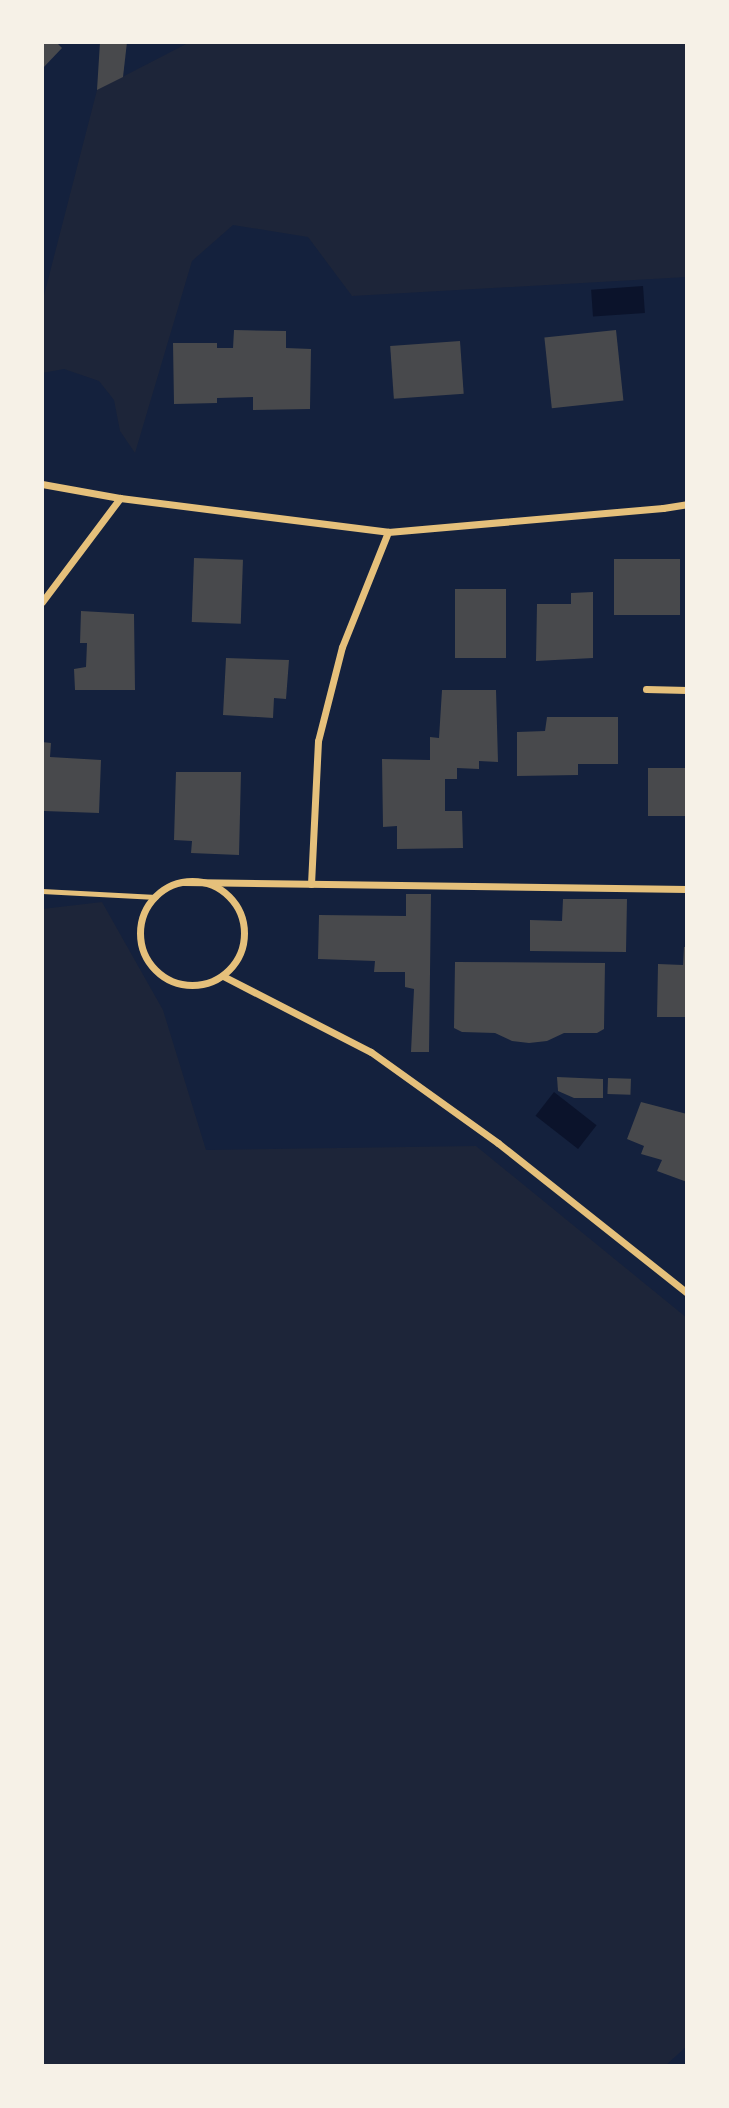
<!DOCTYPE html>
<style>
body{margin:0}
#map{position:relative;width:729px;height:2108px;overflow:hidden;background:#14213d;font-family:"PT Sans Narrow",sans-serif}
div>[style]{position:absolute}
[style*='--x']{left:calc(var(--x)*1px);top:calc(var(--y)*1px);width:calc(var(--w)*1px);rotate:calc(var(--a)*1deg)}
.green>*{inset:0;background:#1d2539}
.water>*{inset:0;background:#0b132b;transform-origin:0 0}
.building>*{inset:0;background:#48494c;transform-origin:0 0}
.path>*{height:4.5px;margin:-2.25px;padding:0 2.25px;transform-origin:2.25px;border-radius:2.25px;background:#e5c07b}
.minor>*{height:7px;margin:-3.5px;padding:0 3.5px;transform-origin:3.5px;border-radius:3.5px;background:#e5c07b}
.minor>.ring{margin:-3.5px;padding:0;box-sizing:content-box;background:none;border:7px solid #e5c07b;border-radius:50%}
span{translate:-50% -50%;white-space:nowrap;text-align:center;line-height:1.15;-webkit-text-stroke:6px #f6f1e7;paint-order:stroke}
.frame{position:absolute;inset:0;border:44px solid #f6f1e7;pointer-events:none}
</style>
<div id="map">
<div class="green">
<div style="clip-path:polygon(190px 42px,687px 42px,687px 277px,352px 296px,308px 237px,233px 225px,192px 261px,135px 453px,120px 431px,114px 400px,99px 381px,64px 369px,42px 373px,42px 303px,97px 90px)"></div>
<div style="clip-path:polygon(102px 902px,163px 1010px,206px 1150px,476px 1146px,687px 1318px,687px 2046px,665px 2066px,42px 2066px,42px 909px)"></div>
</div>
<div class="water">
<div style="left:643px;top:286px;width:27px;height:52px;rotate:86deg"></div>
<div style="left:554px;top:1092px;width:54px;height:30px;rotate:38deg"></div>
</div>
<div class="building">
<div style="clip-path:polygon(42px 42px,56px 42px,62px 48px,42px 69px)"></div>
<div style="clip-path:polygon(100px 42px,127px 42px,123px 77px,97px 90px)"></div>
<div style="clip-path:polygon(234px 330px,286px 331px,286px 348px,311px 349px,310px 409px,253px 410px,253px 397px,217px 398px,217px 403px,174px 404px,173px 343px,217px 343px,217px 348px,233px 348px)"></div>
<div style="left:616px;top:330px;width:71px;height:72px;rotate:84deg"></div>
<div style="left:460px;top:341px;width:53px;height:70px;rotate:86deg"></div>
<div style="left:194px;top:558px;width:49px;height:64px;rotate:2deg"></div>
<div style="left:614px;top:559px;width:66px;height:56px"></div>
<div style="left:455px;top:589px;width:51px;height:69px"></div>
<div style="clip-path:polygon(593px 592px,593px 658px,536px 661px,537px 604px,571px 604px,571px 593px)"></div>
<div style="clip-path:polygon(81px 611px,134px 614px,135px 690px,75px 690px,74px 669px,86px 667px,87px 643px,80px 643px)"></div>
<div style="clip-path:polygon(226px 658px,289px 660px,286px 699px,274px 698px,273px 718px,223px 715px)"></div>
<div style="clip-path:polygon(442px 690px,496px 690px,498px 762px,479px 761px,479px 769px,457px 768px,457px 779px,445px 779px,445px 811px,462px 811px,463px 848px,397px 849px,397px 826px,383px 827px,382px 759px,430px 760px,430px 737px,439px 738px)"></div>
<div style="clip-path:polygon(547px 717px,618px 717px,618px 764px,578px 764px,578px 775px,517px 776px,517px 732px,545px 731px)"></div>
<div style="clip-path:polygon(42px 742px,51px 743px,50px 757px,101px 760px,99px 813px,44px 811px)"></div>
<div style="left:687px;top:768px;width:48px;height:39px;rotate:90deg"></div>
<div style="clip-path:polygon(176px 772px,241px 772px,239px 855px,191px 853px,192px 841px,174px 840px)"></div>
<div style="clip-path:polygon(406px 894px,431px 894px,429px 1052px,411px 1052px,414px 989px,405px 987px,405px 972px,374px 972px,375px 961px,318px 959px,319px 915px,406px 916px)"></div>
<div style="clip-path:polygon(563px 899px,627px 899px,626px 952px,530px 951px,530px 920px,562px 921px)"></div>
<div style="clip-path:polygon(684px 947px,687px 947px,687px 1017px,657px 1017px,658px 964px,683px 965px)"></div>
<div style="clip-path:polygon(455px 962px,605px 963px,604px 1029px,597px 1033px,564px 1033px,547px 1041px,529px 1043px,512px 1041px,495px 1033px,462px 1032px,454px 1028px)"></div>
<div style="clip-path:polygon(557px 1077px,603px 1079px,603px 1098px,574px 1098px,558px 1091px)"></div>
<div style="left:608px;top:1078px;width:23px;height:16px;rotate:2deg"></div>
<div style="clip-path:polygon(641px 1102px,687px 1114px,687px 1182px,657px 1171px,662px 1160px,641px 1154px,644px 1146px,627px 1139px)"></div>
</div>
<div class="path">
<div style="--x:42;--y:891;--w:114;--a:3"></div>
</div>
<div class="minor">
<div style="--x:42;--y:484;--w:79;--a:10.2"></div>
<div style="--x:120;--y:498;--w:270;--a:7.2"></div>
<div style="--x:388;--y:532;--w:276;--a:-5"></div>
<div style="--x:663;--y:508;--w:24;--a:-9"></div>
<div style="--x:42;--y:602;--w:130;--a:-53.1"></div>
<div style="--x:646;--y:689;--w:41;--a:1.4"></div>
<div class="ring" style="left:140px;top:881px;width:97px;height:97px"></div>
<div style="--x:184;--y:882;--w:503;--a:0.8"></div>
<div style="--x:311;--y:884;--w:143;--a:-87.2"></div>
<div style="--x:318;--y:741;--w:97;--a:-75.7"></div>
<div style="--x:342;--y:647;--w:124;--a:-68.2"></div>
<div style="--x:223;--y:976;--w:166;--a:27.2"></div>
<div style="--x:371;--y:1052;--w:156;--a:35.6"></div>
<div style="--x:498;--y:1143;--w:241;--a:38.4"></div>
</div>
<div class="frame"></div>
</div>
